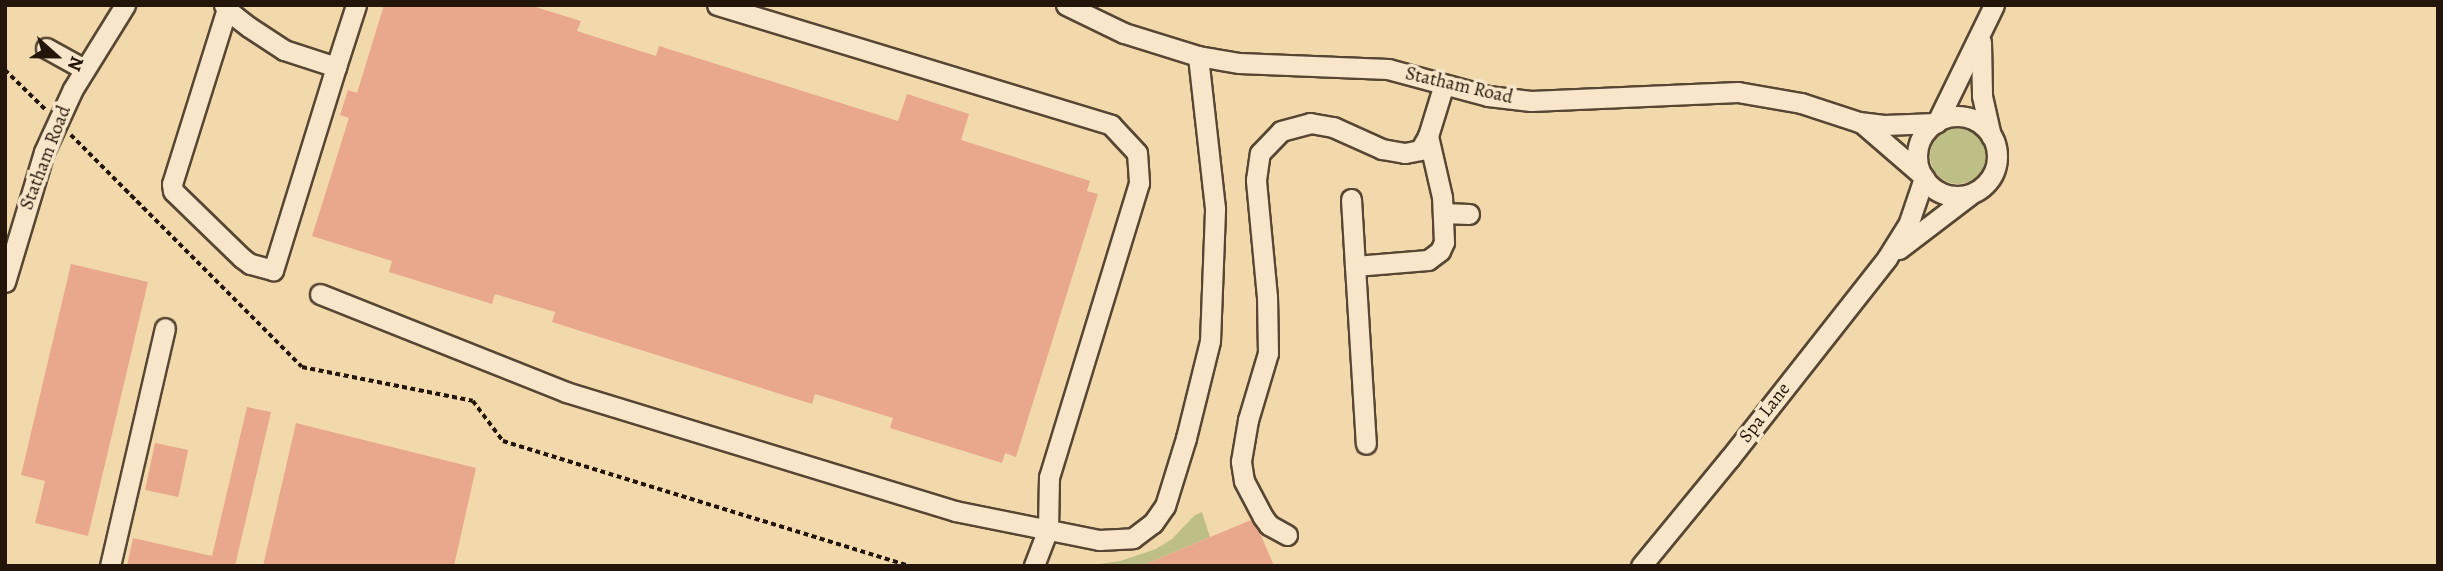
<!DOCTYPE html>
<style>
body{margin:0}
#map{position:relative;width:2443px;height:571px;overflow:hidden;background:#f2d9ac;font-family:Alegreya,serif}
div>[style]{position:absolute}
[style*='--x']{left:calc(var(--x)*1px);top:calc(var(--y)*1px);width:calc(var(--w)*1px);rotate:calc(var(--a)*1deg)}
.green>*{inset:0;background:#bebe87}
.round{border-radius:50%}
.building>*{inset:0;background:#e9a88b;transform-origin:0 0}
.path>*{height:3.5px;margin-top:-1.75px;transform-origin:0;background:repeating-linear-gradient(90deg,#231509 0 5px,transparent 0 8.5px)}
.roads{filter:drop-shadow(2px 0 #574632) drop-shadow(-2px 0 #574632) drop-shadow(0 2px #574632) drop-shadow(0 -2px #574632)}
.minor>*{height:19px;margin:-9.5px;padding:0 9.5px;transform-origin:9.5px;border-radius:9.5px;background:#f7e6c9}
.minor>.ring{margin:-9.5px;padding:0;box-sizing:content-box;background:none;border:19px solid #f7e6c9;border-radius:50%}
span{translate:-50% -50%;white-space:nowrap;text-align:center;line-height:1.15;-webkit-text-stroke:7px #f7e6c9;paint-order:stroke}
.street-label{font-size:19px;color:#231509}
.frame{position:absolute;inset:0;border:7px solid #231509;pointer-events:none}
.north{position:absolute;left:21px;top:21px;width:70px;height:70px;-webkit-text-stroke:5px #f7e6c9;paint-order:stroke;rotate:111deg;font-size:19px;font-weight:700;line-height:28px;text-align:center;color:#231509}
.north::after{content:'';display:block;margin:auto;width:24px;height:32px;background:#231509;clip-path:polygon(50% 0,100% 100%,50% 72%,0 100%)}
</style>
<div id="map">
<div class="green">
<div class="round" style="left:1930px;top:128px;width:56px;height:56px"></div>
<div style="clip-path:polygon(1202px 512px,1210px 537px,1141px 566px,1086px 566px,1120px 561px,1156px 549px,1172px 539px,1195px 515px)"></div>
</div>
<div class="building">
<div style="clip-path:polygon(384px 5px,529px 5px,581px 21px,577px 31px,656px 56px,659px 46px,898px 121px,907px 94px,969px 114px,961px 140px,1090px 181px,1087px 191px,1098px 194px,1016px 457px,1005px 453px,1002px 463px,890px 428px,893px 418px,815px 394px,812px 404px,552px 322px,555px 312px,495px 294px,492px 304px,389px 272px,392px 261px,312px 236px,349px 118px,340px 115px,348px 90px,357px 93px)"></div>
<div style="clip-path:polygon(71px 264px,148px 282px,88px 536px,35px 523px,45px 481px,21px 475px)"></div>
<div style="clip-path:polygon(247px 407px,271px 412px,235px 566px,127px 566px,133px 538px,212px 556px)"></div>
<div style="clip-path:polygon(296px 423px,476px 468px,454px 566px,263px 566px)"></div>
<div style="left:155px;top:443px;width:34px;height:48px;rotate:12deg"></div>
<div style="clip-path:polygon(1251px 520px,1260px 533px,1274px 566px,1141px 566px)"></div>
</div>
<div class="path">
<div style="--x:5;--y:70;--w:57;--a:44.3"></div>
<div style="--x:71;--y:135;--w:327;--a:45.1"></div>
<div style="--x:302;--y:367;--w:174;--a:11.2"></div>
<div style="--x:473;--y:401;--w:50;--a:53.1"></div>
<div style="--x:503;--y:441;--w:425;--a:17.1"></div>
</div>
<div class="roads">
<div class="minor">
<div style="--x:224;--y:5;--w:5;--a:53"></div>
<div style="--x:227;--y:9;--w:12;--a:42"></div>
<div style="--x:236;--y:17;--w:16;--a:38"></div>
<div style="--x:249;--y:27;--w:42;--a:33.3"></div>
<div style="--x:284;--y:50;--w:55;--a:18.1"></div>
<div style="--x:336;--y:67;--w:213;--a:107.2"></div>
<div style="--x:273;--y:270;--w:24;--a:-165"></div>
<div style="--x:250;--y:264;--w:10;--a:-143"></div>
<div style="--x:242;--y:258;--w:96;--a:-135.8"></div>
<div style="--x:173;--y:191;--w:7;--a:-98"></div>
<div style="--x:172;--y:184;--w:183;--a:-72.6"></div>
<div style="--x:227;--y:9;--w:4;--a:-76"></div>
<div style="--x:717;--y:5;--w:412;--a:16.9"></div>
<div style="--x:1111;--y:125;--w:38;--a:47"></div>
<div style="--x:1137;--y:153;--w:30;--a:86"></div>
<div style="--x:1139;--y:183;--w:307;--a:107"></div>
<div style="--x:1049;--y:477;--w:52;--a:91.1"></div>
<div style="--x:1048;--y:529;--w:40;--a:111"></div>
<div style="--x:1066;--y:5;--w:64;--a:25.8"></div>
<div style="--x:1124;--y:33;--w:77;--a:17.3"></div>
<div style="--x:1198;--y:56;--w:42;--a:9.7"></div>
<div style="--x:1239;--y:63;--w:149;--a:2.3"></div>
<div style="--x:1388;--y:69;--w:104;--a:15.1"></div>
<div style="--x:1488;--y:96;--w:43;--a:6.6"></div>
<div style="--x:1531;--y:101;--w:207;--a:-2.5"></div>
<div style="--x:1738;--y:92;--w:64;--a:9.9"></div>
<div style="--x:1801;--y:103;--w:61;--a:18.1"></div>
<div style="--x:1859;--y:122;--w:25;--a:7"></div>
<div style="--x:1884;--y:125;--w:52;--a:-2.2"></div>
<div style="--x:1981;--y:42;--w:54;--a:88.9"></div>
<div style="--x:1982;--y:96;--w:41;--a:77.3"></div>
<div style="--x:46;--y:48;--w:43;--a:28.9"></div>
<div style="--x:336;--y:67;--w:65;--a:-72.1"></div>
<div class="ring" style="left:1917px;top:116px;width:61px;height:61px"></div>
<div style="--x:1937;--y:122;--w:130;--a:-64"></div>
<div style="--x:1863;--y:124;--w:78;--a:40.8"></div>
<div style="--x:1351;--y:199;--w:67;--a:86.6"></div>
<div style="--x:1355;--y:266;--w:73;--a:-4.7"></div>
<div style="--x:1428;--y:260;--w:15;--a:-37"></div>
<div style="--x:1440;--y:251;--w:10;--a:-66"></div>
<div style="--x:1444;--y:242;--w:45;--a:-92.5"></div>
<div style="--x:1442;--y:197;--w:63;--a:-102.9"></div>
<div style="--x:1443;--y:213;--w:26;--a:2"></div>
<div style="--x:1899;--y:249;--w:89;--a:-37.3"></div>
<div style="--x:1355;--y:266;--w:178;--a:86.5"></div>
<div style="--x:5;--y:282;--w:136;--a:-73.3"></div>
<div style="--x:44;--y:152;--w:69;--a:-65.3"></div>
<div style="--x:73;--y:89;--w:99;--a:-58.2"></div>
<div style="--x:320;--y:294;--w:265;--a:21.7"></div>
<div style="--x:566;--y:392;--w:407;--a:17"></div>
<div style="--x:955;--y:511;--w:147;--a:11.4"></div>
<div style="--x:1099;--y:540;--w:34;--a:-3"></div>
<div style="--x:1133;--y:538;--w:25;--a:-37"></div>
<div style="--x:1153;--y:523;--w:21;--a:-55"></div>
<div style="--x:1165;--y:506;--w:71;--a:-72.8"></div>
<div style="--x:1186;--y:438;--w:100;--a:-76.1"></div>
<div style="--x:1210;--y:341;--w:133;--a:-87.8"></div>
<div style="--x:1215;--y:208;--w:153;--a:-96.4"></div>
<div style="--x:1287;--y:535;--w:21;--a:-151"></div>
<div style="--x:1269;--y:525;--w:10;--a:-127"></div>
<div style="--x:1263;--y:517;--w:41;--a:-117.8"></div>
<div style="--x:1244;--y:481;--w:20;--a:-99"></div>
<div style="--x:1241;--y:461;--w:42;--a:-80.3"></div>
<div style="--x:1248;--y:420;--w:70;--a:-73.4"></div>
<div style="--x:1268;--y:353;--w:56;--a:-91"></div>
<div style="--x:1267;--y:297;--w:118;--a:-95.4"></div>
<div style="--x:1256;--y:180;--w:27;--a:-82"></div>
<div style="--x:1260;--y:153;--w:30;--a:-46"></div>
<div style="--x:1281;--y:131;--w:30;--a:-15"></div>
<div style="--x:1310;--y:123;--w:23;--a:10"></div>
<div style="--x:1333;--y:127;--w:54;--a:24.2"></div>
<div style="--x:1382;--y:149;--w:23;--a:10"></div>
<div style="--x:1405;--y:153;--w:15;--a:-11"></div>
<div style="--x:1420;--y:150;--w:16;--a:-60"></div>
<div style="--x:1428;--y:136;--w:54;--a:-72.9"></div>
<div style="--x:110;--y:566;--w:244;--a:-77"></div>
<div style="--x:1641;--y:566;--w:139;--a:-50.6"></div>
<div style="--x:1729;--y:459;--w:256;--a:-51.8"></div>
<div style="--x:1887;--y:258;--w:39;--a:-58"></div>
<div style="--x:1908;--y:225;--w:50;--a:-71.2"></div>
</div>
</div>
<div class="street-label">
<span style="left:1459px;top:86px;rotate:13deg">Statham Road</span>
<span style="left:46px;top:158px;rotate:-69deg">Statham Road</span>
<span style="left:1765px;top:413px;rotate:-52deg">Spa Lane</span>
</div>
<div class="frame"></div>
<div class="north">N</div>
</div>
